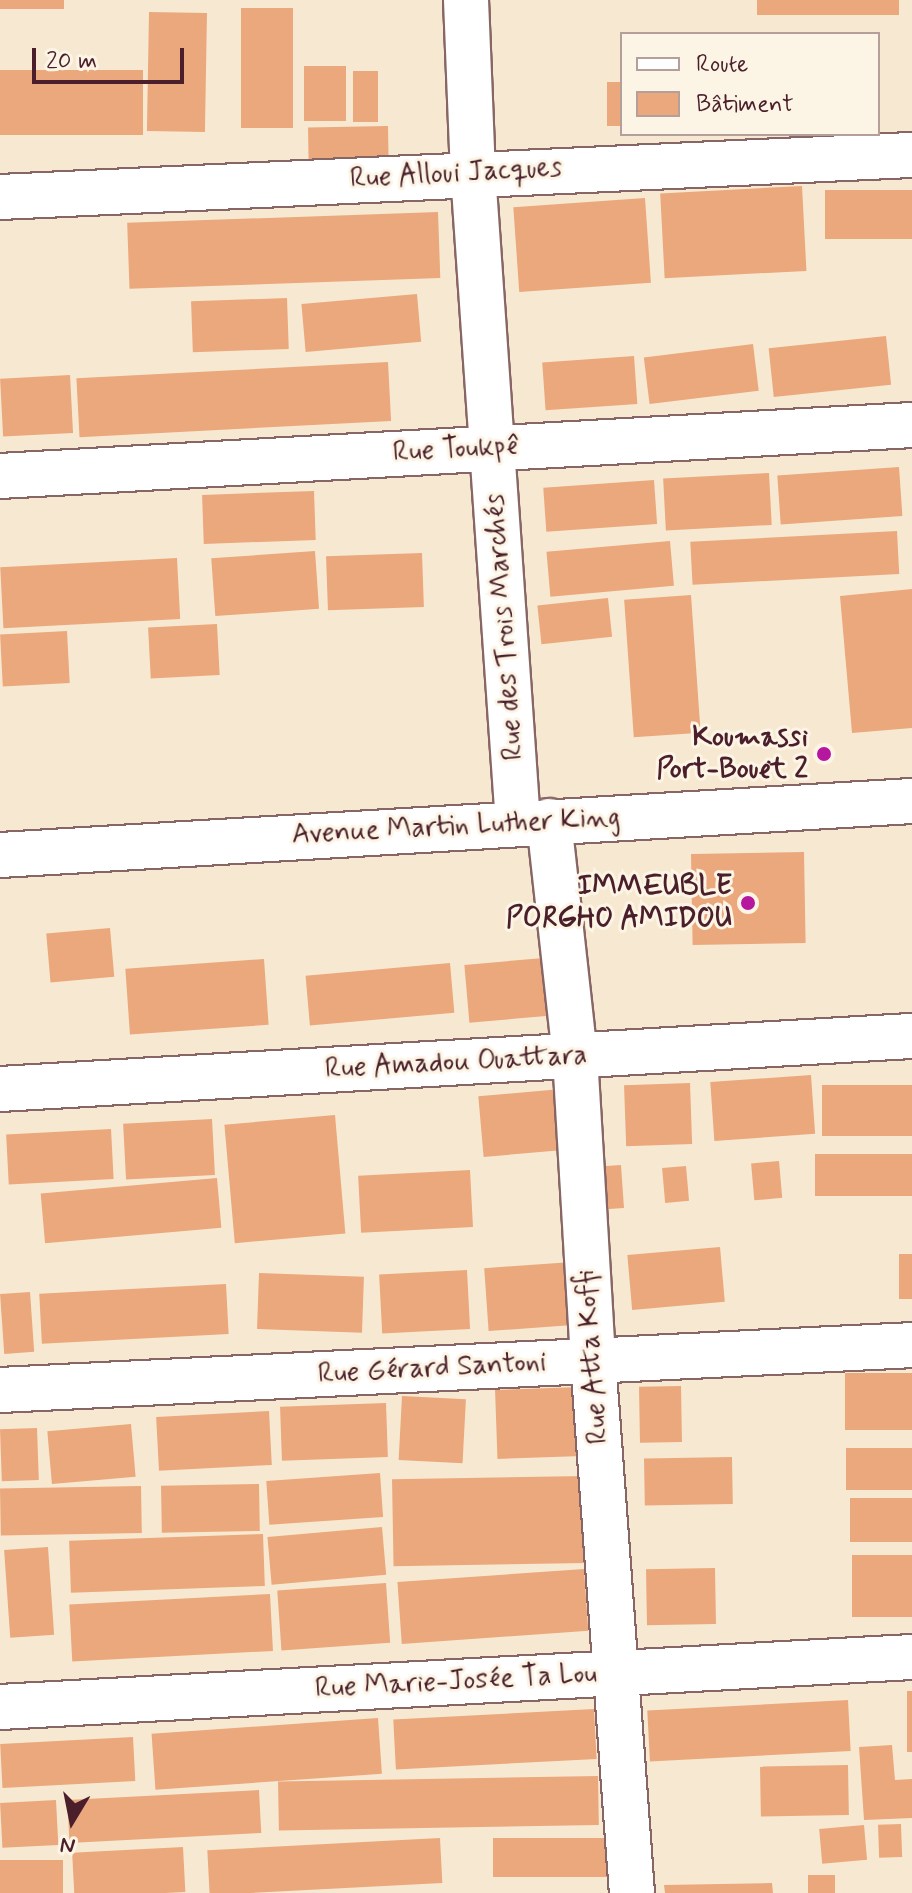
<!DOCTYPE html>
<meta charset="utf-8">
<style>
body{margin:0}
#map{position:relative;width:912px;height:1893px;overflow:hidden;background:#f7e9d1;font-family:Mynerve,sans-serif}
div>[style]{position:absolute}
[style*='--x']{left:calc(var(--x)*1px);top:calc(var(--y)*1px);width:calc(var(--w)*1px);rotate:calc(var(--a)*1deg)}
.building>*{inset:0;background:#eba87c;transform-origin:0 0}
.roads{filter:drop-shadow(2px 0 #876665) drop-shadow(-2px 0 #876665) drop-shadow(0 2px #876665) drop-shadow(0 -2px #876665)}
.minor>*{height:44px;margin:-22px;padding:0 22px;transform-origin:22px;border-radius:22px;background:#fff}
.tertiary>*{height:44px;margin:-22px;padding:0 22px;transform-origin:22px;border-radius:22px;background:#fff}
.dots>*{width:22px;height:22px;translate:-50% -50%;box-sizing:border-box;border:4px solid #fcf5e5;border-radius:50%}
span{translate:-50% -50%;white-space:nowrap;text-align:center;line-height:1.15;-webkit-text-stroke:6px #fcf5e5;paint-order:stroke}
.street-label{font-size:28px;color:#4a1f2b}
.poi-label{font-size:28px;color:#4a1f2b;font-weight:700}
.right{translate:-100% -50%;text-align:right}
.legend{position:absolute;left:620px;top:32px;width:260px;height:104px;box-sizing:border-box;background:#fcf5e5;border:2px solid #b59f9b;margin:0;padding:10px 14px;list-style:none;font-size:24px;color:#4a1f2b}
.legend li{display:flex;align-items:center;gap:16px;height:40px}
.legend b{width:40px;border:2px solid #b59f9b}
.north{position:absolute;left:32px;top:1781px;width:80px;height:80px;-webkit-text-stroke:6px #fcf5e5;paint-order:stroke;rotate:190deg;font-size:22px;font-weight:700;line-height:32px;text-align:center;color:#4a1f2b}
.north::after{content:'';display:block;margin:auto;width:28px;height:36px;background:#4a1f2b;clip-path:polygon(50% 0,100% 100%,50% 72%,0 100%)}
.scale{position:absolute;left:32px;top:48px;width:152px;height:36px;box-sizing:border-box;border:4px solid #4a1f2b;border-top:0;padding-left:10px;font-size:24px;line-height:28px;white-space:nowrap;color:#4a1f2b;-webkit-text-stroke:6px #fcf5e5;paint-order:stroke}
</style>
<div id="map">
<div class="building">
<div style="left:0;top:0;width:64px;height:9px"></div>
<div style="left:757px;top:0;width:142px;height:15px"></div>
<div style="left:241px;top:8px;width:52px;height:120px"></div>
<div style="left:149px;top:12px;width:58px;height:119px;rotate:1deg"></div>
<div style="left:304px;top:66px;width:42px;height:55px"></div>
<div style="left:0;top:70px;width:143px;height:65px"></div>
<div style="left:353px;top:71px;width:25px;height:51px"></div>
<div style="left:622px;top:82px;width:44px;height:15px;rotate:90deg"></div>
<div style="left:388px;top:126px;width:40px;height:80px;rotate:89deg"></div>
<div style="left:802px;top:186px;width:85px;height:142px;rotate:87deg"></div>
<div style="left:912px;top:190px;width:49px;height:87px;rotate:90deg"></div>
<div style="left:645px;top:198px;width:85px;height:132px;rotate:86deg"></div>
<div style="left:438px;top:212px;width:66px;height:311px;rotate:88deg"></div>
<div style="left:417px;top:294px;width:48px;height:116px;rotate:85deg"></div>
<div style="left:287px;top:298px;width:51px;height:96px;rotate:88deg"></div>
<div style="left:886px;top:336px;width:49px;height:118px;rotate:84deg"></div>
<div style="left:753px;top:344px;width:47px;height:110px;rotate:83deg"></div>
<div style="left:634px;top:356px;width:48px;height:92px;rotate:86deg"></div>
<div style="left:388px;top:362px;width:59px;height:312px;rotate:87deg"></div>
<div style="left:70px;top:375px;width:58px;height:70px;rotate:87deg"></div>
<div style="left:899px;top:467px;width:49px;height:122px;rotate:86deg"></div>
<div style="left:769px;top:473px;width:52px;height:106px;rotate:87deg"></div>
<div style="left:654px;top:480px;width:44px;height:111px;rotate:86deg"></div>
<div style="left:314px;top:491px;width:49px;height:112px;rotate:88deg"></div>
<div style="left:897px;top:531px;width:43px;height:207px;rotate:87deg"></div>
<div style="left:670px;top:541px;width:45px;height:124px;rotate:85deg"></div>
<div style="left:315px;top:551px;width:58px;height:104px;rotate:86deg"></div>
<div style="left:422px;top:553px;width:54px;height:96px;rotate:88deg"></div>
<div style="left:177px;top:558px;width:61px;height:177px;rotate:87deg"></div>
<div style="clip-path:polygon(912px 589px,912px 728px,852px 733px,840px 596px)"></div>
<div style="left:691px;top:595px;width:138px;height:67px;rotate:86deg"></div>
<div style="left:608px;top:598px;width:39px;height:71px;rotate:84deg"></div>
<div style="left:217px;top:624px;width:51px;height:69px;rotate:87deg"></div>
<div style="left:67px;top:631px;width:52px;height:67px;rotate:87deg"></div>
<div style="left:804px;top:852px;width:91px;height:113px;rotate:89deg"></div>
<div style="left:110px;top:928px;width:49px;height:64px;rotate:85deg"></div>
<div style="left:555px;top:957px;width:58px;height:91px;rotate:85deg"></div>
<div style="left:264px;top:959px;width:66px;height:139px;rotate:86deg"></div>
<div style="left:450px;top:963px;width:50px;height:145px;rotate:85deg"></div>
<div style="left:811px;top:1075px;width:59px;height:101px;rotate:86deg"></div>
<div style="left:690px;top:1083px;width:61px;height:66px;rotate:88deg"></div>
<div style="left:912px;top:1085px;width:51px;height:90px;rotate:90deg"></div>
<div style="left:561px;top:1089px;width:61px;height:83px;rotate:85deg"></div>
<div style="left:335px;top:1115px;width:119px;height:111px;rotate:85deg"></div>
<div style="left:212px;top:1119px;width:56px;height:89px;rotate:87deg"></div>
<div style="left:111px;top:1129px;width:50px;height:105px;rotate:87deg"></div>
<div style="left:912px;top:1154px;width:42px;height:97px;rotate:90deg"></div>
<div style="left:779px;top:1161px;width:37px;height:28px;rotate:85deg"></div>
<div style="left:621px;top:1165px;width:43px;height:26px;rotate:86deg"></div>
<div style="left:686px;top:1166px;width:35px;height:24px;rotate:85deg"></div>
<div style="left:470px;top:1170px;width:57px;height:112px;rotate:87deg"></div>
<div style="left:217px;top:1178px;width:50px;height:177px;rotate:85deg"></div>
<div style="left:720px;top:1247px;width:55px;height:93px;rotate:85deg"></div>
<div style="left:912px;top:1254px;width:45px;height:13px;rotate:90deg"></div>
<div style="left:572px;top:1262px;width:63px;height:88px;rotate:86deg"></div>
<div style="left:467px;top:1270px;width:59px;height:88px;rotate:87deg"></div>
<div style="left:259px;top:1273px;width:105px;height:56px;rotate:2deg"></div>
<div style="left:226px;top:1284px;width:50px;height:187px;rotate:87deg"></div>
<div style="left:30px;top:1292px;width:60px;height:30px;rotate:86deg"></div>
<div style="left:912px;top:1373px;width:57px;height:67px;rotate:90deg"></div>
<div style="left:681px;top:1386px;width:56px;height:42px;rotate:89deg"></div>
<div style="left:580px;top:1387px;width:69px;height:85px;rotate:88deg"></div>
<div style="left:402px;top:1396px;width:64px;height:64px;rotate:3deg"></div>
<div style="left:386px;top:1403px;width:54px;height:106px;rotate:88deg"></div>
<div style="left:269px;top:1411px;width:54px;height:113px;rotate:87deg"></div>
<div style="left:131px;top:1424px;width:53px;height:84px;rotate:85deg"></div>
<div style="left:37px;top:1428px;width:52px;height:37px;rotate:88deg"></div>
<div style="left:912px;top:1448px;width:42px;height:66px;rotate:90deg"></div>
<div style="left:732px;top:1457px;width:47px;height:88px;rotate:89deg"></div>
<div style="left:380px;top:1473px;width:44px;height:114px;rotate:86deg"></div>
<div style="left:585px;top:1476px;width:87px;height:193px;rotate:89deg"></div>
<div style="left:259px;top:1484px;width:47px;height:98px;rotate:89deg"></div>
<div style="left:141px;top:1486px;width:47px;height:141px;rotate:89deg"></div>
<div style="left:912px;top:1498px;width:44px;height:62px;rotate:90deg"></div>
<div style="left:382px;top:1527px;width:48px;height:115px;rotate:85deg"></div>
<div style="left:263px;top:1534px;width:52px;height:194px;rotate:88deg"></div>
<div style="left:48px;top:1547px;width:88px;height:44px;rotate:86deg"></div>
<div style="left:912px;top:1555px;width:62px;height:60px;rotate:90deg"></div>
<div style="left:715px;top:1568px;width:56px;height:69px;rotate:89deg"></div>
<div style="left:584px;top:1569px;width:62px;height:187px;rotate:86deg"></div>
<div style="left:386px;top:1583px;width:60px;height:109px;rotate:86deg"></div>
<div style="left:270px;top:1594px;width:57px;height:201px;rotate:87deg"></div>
<div style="left:912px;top:1691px;width:61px;height:5px;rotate:90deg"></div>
<div style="left:848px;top:1700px;width:51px;height:201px;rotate:87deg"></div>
<div style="left:594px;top:1709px;width:50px;height:201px;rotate:87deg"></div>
<div style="left:378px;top:1718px;width:56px;height:227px;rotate:86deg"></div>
<div style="left:133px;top:1737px;width:44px;height:133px;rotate:87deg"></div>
<div style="clip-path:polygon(892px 1745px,895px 1780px,912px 1779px,912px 1818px,864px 1820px,859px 1747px)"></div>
<div style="left:848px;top:1765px;width:50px;height:88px;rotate:89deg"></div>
<div style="left:598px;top:1776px;width:49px;height:320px;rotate:89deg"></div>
<div style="left:259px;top:1790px;width:43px;height:192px;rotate:87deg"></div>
<div style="left:56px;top:1800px;width:45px;height:56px;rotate:87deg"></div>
<div style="left:901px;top:1824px;width:33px;height:23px;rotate:88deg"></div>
<div style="left:864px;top:1825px;width:35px;height:45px;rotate:85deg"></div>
<div style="left:440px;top:1838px;width:45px;height:233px;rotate:87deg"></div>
<div style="left:607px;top:1838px;width:39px;height:114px;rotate:90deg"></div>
<div style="left:183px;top:1847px;width:45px;height:111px;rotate:87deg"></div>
<div style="left:0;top:1860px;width:63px;height:33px"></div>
<div style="left:808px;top:1875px;width:27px;height:18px"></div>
<div style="clip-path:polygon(772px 1883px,773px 1893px,665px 1893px,664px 1885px)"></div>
</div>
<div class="roads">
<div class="minor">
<div style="--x:466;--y:0;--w:173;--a:87.7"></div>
<div style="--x:473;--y:173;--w:652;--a:86.04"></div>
<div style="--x:0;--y:197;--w:913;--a:-2.64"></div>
<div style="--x:0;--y:476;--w:913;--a:-3.2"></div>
<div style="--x:549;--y:821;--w:236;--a:83.7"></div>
<div style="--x:575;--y:1056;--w:305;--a:86.6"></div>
<div style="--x:593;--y:1360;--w:534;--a:85.82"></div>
<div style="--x:0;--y:1089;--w:914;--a:-3.33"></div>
<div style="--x:0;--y:1390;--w:913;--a:-2.82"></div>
<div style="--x:0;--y:1707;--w:913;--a:-3.14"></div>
</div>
<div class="tertiary">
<div style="--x:0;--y:855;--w:914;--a:-3.39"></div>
</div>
</div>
<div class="dots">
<div style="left:824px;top:754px;background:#b5179e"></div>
<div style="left:748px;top:903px;background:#b5179e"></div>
</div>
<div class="street-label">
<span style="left:456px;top:174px;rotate:-3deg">Rue Alloui Jacques</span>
<span style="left:456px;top:450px;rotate:-3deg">Rue Toukpê</span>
<span style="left:505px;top:627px;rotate:-94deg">Rue des Trois Marchés</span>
<span style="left:456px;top:827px;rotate:-3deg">Avenue Martin Luther King</span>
<span style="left:456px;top:1063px;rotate:-3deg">Rue Amadou Ouattara</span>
<span style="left:593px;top:1357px;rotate:-94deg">Rue Atta Koffi</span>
<span style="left:432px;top:1369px;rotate:-3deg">Rue Gérard Santoni</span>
<span style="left:456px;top:1682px;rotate:-3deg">Rue Marie-Josée Ta Lou</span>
</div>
<div class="poi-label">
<span class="right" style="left:808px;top:754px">Koumassi<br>Port-Bouët 2</span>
<span class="right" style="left:732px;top:903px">IMMEUBLE<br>PORGHO AMIDOU</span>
</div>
<ul class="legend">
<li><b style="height:10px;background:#fff"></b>Route</li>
<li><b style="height:22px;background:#eba87c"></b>Bâtiment</li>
</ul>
<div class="north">N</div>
<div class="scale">20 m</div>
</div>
